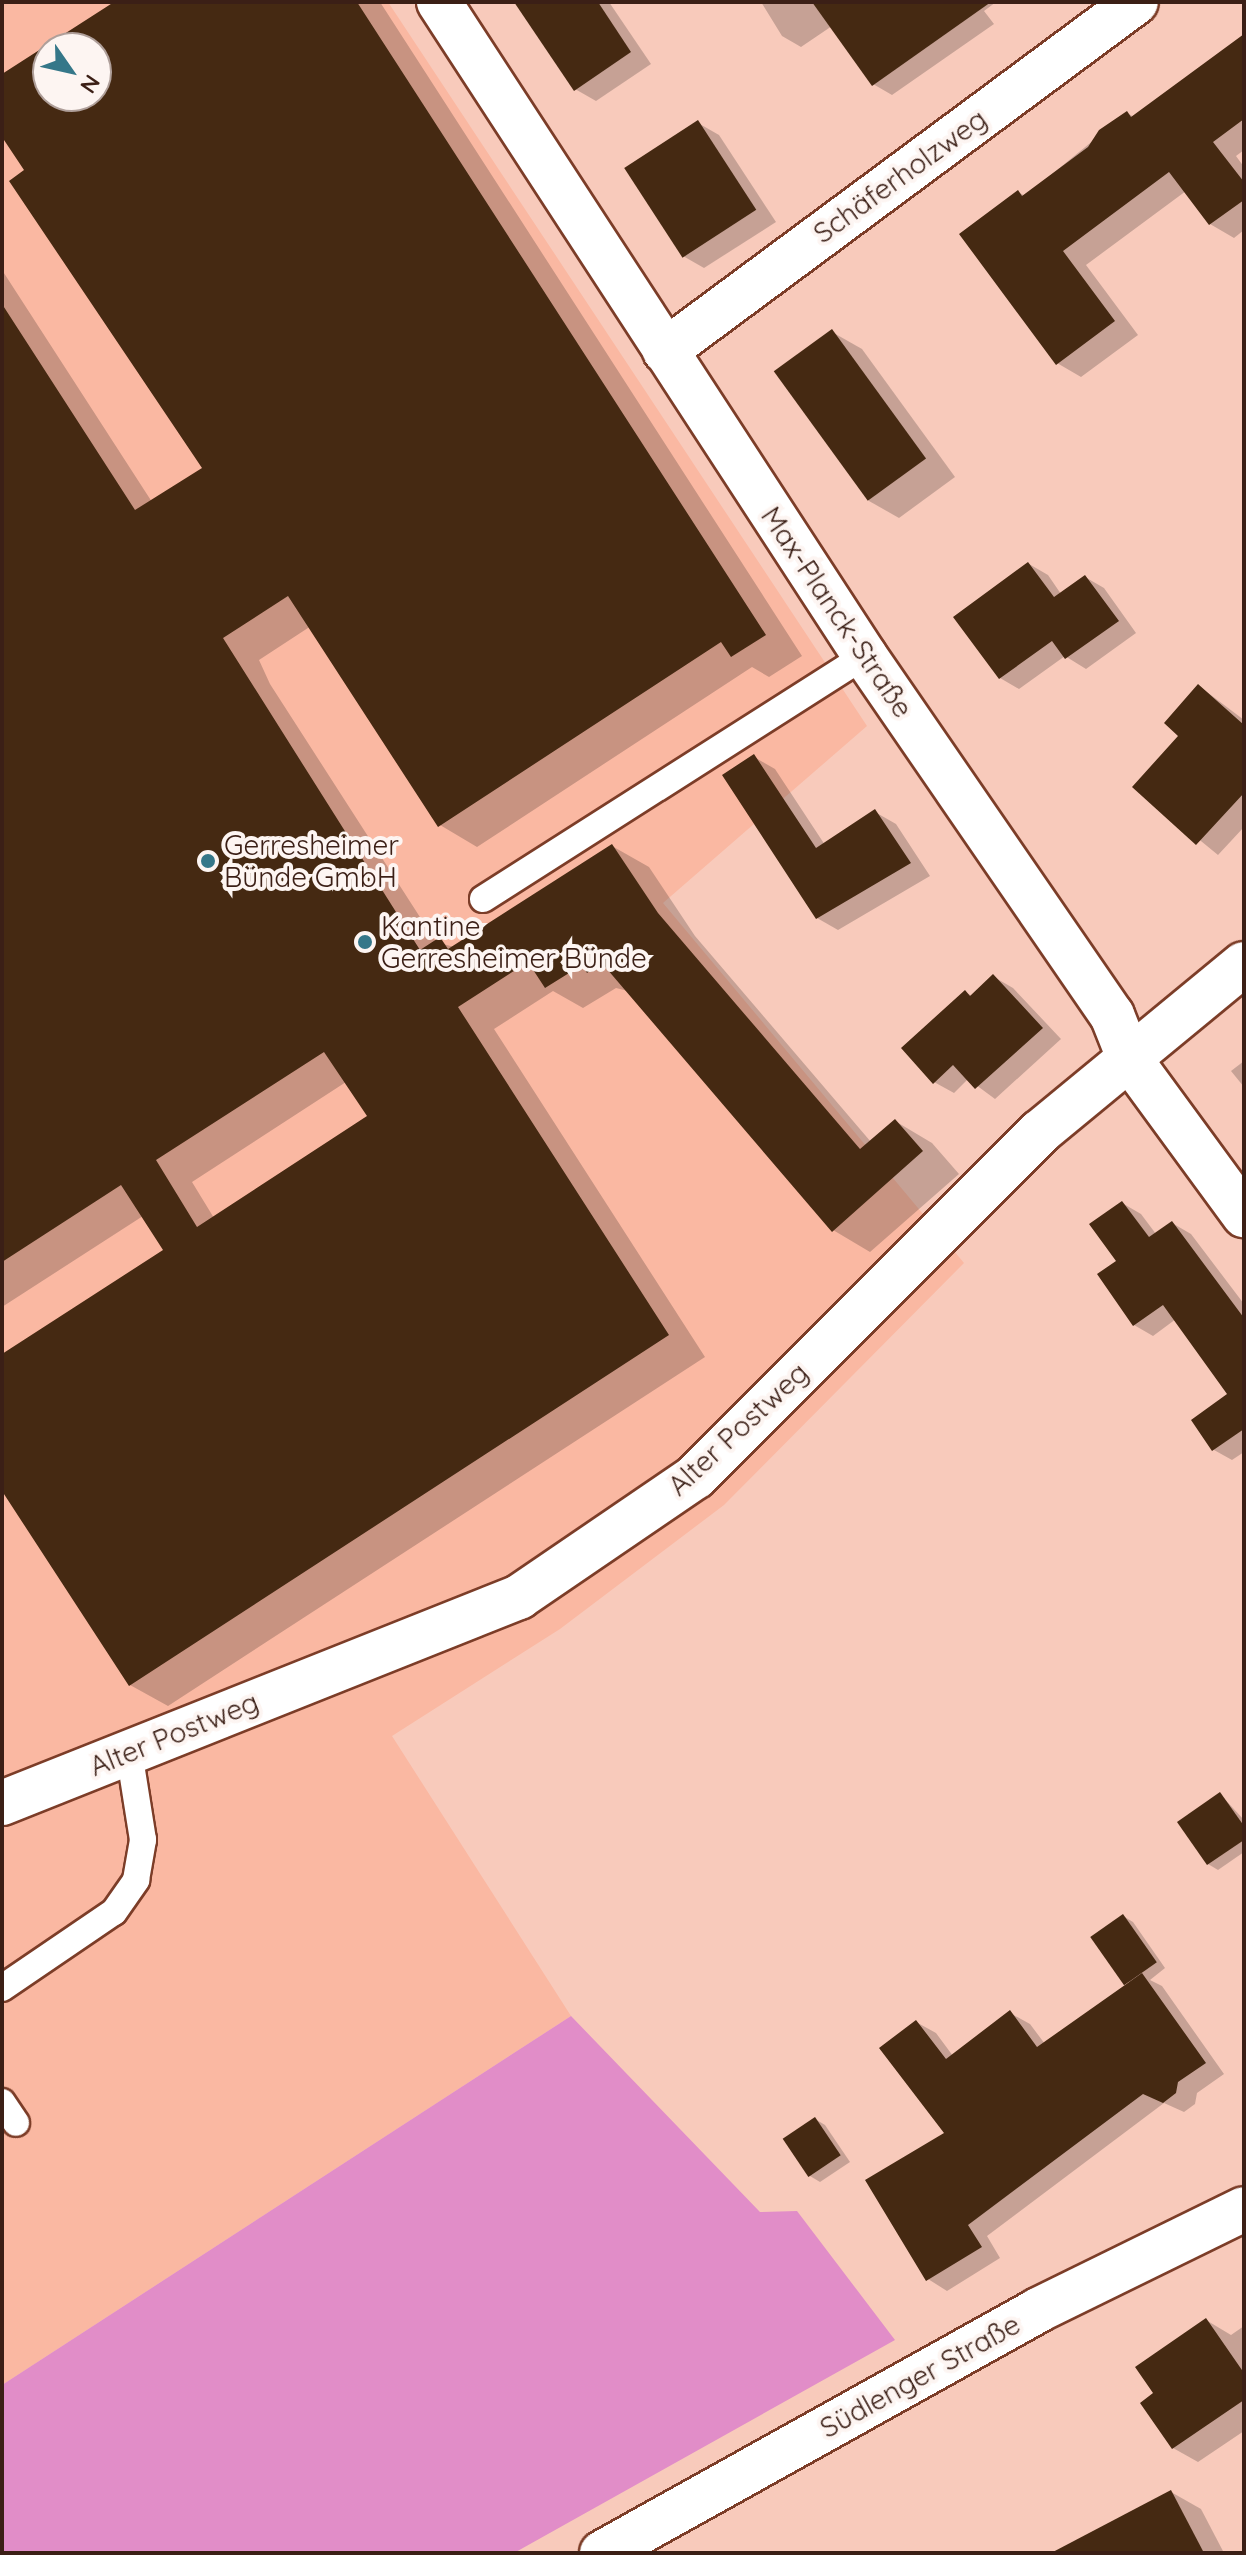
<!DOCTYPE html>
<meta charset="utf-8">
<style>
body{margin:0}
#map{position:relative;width:1246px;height:2555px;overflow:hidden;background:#f8cabb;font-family:Quicksand,sans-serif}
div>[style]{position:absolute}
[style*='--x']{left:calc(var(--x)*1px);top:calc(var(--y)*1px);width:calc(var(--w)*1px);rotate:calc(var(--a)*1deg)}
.built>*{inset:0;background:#fab8a2}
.green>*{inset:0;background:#e18dc8}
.shadow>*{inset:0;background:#0003}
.building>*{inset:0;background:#452912;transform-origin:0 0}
.roads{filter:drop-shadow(2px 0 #7c3d28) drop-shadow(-2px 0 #7c3d28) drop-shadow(0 2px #7c3d28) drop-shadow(0 -2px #7c3d28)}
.lane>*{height:26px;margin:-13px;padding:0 13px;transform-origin:13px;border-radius:13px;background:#fff}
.street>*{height:44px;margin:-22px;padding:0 22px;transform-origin:22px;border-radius:22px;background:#fff}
.secondary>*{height:44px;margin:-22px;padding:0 22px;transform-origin:22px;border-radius:22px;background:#fff}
.dots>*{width:22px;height:22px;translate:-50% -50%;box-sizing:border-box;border:4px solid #fdf5f2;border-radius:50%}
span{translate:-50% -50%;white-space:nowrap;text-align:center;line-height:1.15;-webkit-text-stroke:8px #fdf5f2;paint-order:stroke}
.street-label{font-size:28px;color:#3b1f16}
.poi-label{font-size:28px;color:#3b1f16}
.left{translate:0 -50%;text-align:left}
.frame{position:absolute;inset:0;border:4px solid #3b1f16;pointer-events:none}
.north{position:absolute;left:32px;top:32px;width:80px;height:80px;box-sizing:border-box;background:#fdf5f2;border:2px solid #af9f9a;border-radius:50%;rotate:124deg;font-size:22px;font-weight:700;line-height:32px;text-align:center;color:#3b1f16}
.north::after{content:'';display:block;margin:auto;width:28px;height:36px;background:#357789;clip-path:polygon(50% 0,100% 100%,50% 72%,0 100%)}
</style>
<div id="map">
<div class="built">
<div style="clip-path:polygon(evenodd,2px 2px,388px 2px,867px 726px,663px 903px,964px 1263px,724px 1505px,560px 1629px,392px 1736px,571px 2016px,2px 2385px,2px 2px,48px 48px,96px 48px,96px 96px,48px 96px,48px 48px)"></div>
</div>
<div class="green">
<div style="clip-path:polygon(571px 2016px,760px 2212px,797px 2211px,895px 2340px,514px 2553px,2px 2553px,2px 2385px)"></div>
</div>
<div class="shadow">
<div style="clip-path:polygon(evenodd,117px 2px,380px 2px,802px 656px,769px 677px,752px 667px,477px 847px,440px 825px,311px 626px,259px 660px,270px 684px,436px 942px,454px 947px,612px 846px,649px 867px,695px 936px,871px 1142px,895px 1121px,932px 1143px,959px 1174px,870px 1252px,833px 1230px,628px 991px,616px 988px,583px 1008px,553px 991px,494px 1029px,705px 1357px,168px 1706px,130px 1685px,2px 1487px,2px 1356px,166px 1250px,143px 1216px,2px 1307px,2px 270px,152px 502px,205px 468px,2px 133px,2px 77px,117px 2px,48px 48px,96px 48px,96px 96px,48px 96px,48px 48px,117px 2px,346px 1082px,370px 1117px,214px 1218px,192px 1182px,346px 1082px)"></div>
<div style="clip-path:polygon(516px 2px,609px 2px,651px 64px,596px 101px,575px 89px)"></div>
<div style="clip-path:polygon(761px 2px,996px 2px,984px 11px,994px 24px,892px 95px,873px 84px,832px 26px,801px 47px,782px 36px)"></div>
<div style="clip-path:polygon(1244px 45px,1244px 150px,1236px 156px,1244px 167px,1244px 230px,1234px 238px,1210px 224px,1186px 191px,1086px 265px,1138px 335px,1081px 377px,1057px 363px,1018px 192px,1025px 196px,1127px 113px,1134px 117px)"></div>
<div style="clip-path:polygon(698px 123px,719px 135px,776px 222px,704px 268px,683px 256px)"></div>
<div style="clip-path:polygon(832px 332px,862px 349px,955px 477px,899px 518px,869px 501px)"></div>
<div style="clip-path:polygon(1029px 564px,1048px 575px,1061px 594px,1085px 577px,1104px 588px,1136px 633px,1086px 669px,1065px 656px,1019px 689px,1000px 678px)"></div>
<div style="clip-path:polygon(1199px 686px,1244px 720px,1244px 827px,1218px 855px,1135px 787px,1180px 735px)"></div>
<div style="clip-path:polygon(754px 757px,775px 769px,825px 845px,875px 812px,896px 824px,930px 876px,838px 930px,817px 918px)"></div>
<div style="clip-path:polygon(994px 977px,1013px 988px,1061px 1039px,995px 1099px,968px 1079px,954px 1093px,934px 1082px,965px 992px,972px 996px)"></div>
<div style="clip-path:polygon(1244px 1061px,1244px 1087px,1231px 1071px)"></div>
<div style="clip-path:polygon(1122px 1203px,1141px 1214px,1156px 1234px,1172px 1223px,1191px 1234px,1244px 1304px,1244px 1452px,1232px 1460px,1214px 1450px,1230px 1394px,1176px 1319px,1153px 1336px,1134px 1325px,1119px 1262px)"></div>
<div style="clip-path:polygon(1220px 1794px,1244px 1820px,1244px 1852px,1218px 1870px,1208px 1864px)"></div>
<div style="clip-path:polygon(1123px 1916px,1133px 1922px,1165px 1968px,1150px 1980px,1162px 1986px,1224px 2074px,1197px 2093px,1195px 2104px,1184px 2112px,1164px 2103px,987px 2236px,1000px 2258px,947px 2291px,928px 2279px,947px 2134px,916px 2022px,936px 2033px,953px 2056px,1010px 2013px,1030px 2024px,1045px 2044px,1129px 1985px)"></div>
<div style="clip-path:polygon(815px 2119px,825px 2125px,850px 2162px,820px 2182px,810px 2176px)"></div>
<div style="clip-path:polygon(1206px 2320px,1231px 2335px,1244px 2326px,1244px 2431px,1198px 2462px,1173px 2448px,1156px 2394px)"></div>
<div style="clip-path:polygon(1171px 2492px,1201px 2509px,1224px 2553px,1093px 2553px)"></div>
</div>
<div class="building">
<div style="clip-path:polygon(evenodd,114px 2px,357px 2px,766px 635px,731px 657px,721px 642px,438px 827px,288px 596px,223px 638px,420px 950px,440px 937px,448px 949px,612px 844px,658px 913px,860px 1149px,895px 1119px,923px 1151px,832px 1232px,601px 962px,587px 973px,582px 965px,545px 988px,528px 962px,458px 1007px,669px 1335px,129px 1686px,2px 1491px,2px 1354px,163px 1250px,121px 1185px,2px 1262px,2px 304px,135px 510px,202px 468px,9px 181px,24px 170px,2px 137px,2px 74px,114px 2px,48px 48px,96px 48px,96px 96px,48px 96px,48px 48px,114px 2px,324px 1052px,367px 1116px,197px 1227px,156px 1160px,324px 1052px)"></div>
<div style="clip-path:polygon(514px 2px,598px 2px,631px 52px,574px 91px)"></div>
<div style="clip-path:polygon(812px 2px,991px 2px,872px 86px)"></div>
<div style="clip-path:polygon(1244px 34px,1244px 119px,1213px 142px,1244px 182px,1244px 200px,1209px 225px,1169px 172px,1063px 251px,1115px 321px,1056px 365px,959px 234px,1018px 190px,1022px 196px,1088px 147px,1099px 130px,1127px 111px,1131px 117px)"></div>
<div style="left:698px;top:120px;width:107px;height:88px;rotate:57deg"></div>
<div style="left:832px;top:329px;width:160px;height:72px;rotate:54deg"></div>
<div style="clip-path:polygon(1028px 562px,1054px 597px,1085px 575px,1119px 621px,1065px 659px,1052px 641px,999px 679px,953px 617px)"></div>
<div style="clip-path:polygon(1198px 684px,1244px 725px,1244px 793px,1196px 845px,1132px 787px,1178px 736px,1164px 723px)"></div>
<div style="clip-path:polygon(754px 754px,816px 848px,875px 809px,911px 863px,816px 919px,722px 775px)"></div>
<div style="clip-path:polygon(993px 974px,1043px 1028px,975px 1089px,953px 1065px,933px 1084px,901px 1048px,965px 990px,970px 996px)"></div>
<div style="clip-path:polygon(1122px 1201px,1149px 1237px,1172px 1221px,1244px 1318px,1244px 1429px,1212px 1451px,1191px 1420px,1227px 1394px,1163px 1305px,1133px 1326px,1097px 1274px,1116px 1261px,1089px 1224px)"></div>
<div style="clip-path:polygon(1220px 1792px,1244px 1826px,1244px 1840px,1207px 1865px,1177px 1822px)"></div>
<div style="left:1123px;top:1914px;width:59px;height:40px;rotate:55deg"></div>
<div style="clip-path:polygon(1142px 1973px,1206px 2063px,1178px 2082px,1176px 2093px,1163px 2103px,1143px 2094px,968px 2225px,982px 2247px,926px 2281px,865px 2180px,944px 2133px,879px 2048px,916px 2020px,946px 2059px,1010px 2010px,1037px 2047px)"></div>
<div style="left:815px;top:2117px;width:46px;height:39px;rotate:56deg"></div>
<div style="clip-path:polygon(1206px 2318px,1244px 2373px,1244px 2400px,1172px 2449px,1140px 2403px,1153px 2393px,1135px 2367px)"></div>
<div style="clip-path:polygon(1171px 2490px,1204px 2553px,1051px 2553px)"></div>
</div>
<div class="roads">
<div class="lane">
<div style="--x:483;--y:899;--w:453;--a:-32.5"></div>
<div style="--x:2;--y:1988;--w:135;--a:-34.2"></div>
<div style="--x:114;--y:1912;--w:39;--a:-55"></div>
<div style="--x:136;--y:1880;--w:41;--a:-80.1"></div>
<div style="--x:143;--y:1840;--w:89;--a:-99"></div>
<div style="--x:2;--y:2102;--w:25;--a:56"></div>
</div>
<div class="street">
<div style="--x:439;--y:2;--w:781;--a:56.92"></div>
<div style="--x:865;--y:656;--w:436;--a:55.5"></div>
<div style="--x:1112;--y:1015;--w:46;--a:68.4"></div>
<div style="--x:1129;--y:1058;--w:195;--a:53.8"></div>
<div style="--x:665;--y:351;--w:586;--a:-36.54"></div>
<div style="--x:2;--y:1803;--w:557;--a:-21.72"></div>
<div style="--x:519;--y:1597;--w:213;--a:-34.3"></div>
<div style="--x:695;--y:1477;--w:488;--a:-45"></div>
<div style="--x:1040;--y:1132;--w:264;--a:-39.5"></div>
</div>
<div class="secondary">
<div style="--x:602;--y:2553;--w:499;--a:-29.1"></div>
<div style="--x:1038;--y:2310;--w:229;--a:-26.1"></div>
</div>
</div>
<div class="dots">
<div style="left:208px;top:861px;background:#357789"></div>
<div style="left:365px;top:942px;background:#357789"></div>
</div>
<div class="street-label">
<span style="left:900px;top:176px;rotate:-36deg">Schäferholzweg</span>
<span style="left:837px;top:612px;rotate:56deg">Max-Planck-Straße</span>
<span style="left:738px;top:1429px;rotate:-43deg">Alter Postweg</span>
<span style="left:174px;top:1734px;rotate:-22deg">Alter Postweg</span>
<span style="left:920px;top:2376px;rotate:-29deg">Südlenger Straße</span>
</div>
<div class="poi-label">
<span class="left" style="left:224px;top:861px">Gerresheimer<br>Bünde GmbH</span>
<span class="left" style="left:381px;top:942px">Kantine<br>Gerresheimer Bünde</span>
</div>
<div class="frame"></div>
<div class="north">N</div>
</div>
